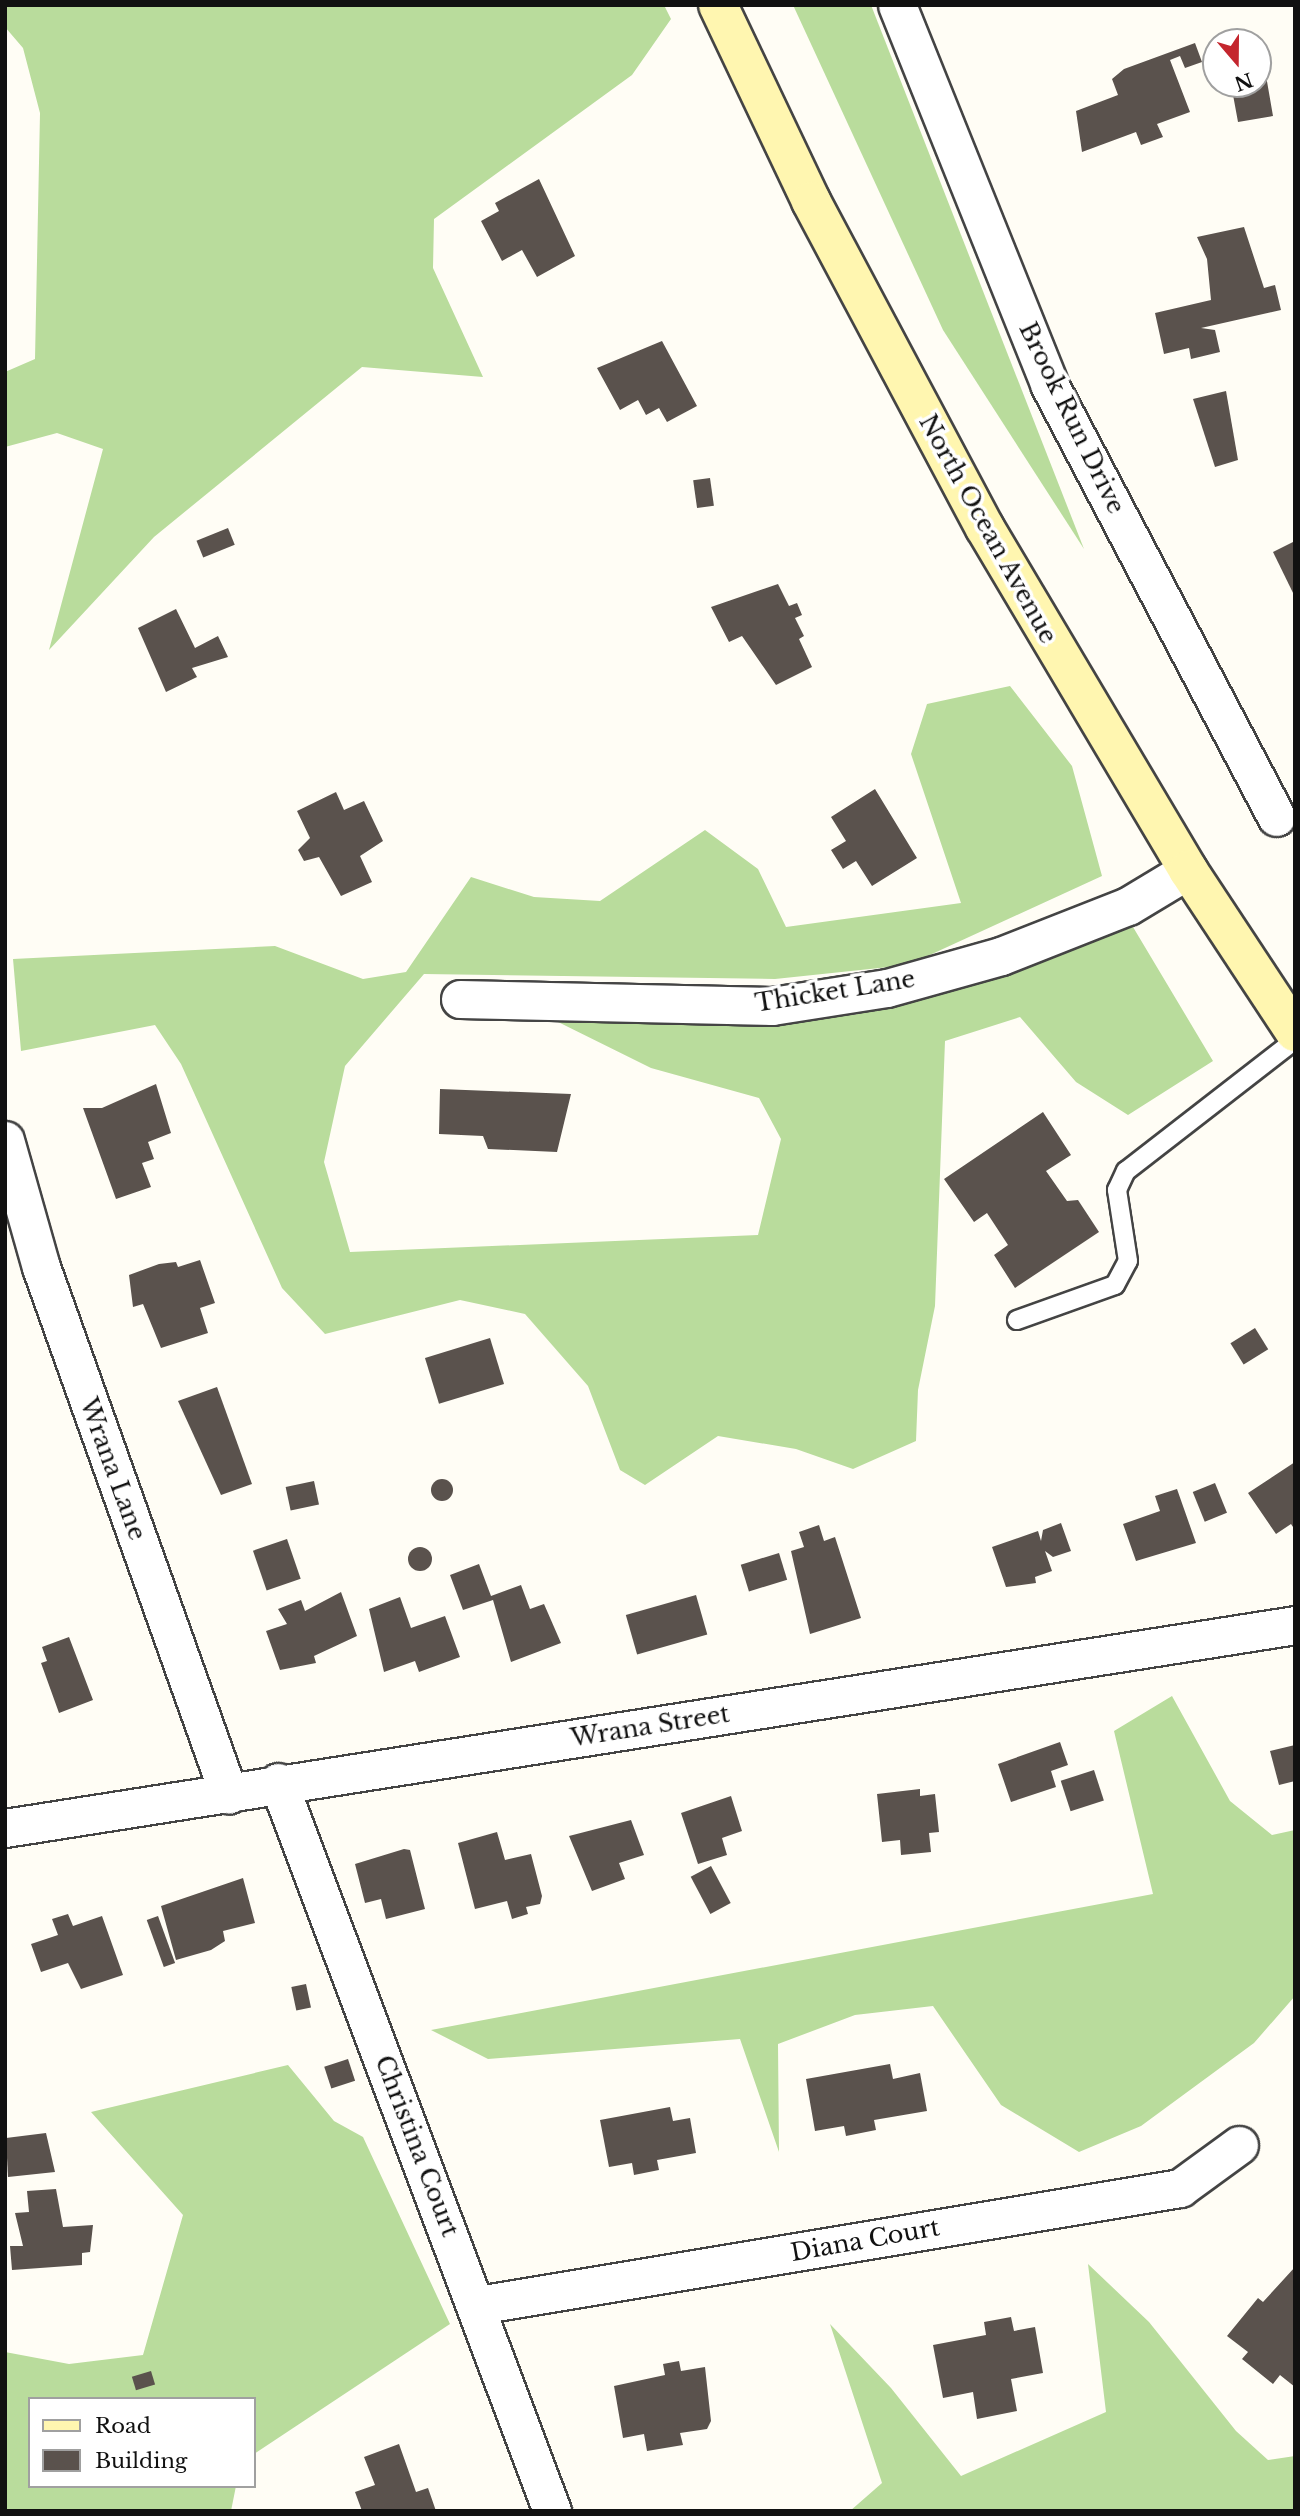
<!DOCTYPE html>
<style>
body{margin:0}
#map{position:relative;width:1300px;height:2516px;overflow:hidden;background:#fffdf5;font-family:"Libre Baskerville",serif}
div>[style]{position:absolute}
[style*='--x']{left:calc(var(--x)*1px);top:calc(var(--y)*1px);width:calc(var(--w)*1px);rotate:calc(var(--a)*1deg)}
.forest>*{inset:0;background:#b9dc9c}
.building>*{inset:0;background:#5a524d;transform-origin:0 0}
.round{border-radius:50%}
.roads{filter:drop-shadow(2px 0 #444) drop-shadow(-2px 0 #444) drop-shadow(0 2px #444) drop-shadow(0 -2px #444)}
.lane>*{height:18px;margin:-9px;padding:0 9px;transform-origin:9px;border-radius:9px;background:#fff}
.street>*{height:37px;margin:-18.5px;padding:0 18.5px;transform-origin:18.5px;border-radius:18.5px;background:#fff}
.secondary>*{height:38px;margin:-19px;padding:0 19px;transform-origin:19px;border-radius:19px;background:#fff6b0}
span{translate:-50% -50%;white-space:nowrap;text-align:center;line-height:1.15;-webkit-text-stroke:7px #fff;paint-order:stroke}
.street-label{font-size:24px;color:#111}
.frame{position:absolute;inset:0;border:7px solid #111;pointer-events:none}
.legend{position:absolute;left:28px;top:2397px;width:228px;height:91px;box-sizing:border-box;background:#fff;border:2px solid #a0a0a0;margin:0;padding:9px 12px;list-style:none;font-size:21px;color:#111}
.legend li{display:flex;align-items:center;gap:14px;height:35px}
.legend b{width:35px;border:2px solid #a0a0a0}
.north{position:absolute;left:1202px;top:28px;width:70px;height:70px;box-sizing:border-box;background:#fff;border:2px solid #a0a0a0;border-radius:50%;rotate:160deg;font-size:19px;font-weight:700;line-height:28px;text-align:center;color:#111}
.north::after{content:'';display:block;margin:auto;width:24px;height:32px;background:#c4262e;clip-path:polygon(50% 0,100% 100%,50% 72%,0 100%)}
</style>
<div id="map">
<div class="forest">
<div style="clip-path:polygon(5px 5px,664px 5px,671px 19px,632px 75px,434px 219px,433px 268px,483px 377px,362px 367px,154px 537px,49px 650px,103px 449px,57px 433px,5px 447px,5px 372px,35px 359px,40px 113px,23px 48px,5px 27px)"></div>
<div style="clip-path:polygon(793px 5px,871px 5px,1084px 549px,943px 330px)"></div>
<div style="clip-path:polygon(1010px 686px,1072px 766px,1102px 876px,908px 965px,775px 979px,424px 974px,345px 1066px,324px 1162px,350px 1252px,758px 1235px,781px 1139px,759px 1098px,651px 1068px,546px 1016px,854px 1015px,1133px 927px,1213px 1061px,1128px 1115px,1076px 1082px,1020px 1017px,945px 1041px,935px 1306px,918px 1390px,916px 1441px,853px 1469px,796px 1449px,718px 1436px,645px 1485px,620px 1470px,588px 1386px,525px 1314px,460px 1300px,325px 1334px,282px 1288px,181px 1064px,155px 1025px,21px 1051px,13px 959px,275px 946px,363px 979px,406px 972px,471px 877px,534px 897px,600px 901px,705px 830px,758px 869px,786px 927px,961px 903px,911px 754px,927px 704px)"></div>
<div style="clip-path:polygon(1172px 1696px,1230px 1801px,1272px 1835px,1295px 1830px,1295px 1996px,1254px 2043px,1141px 2126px,1079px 2152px,1001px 2105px,933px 2006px,855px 2015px,778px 2044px,779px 2152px,740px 2039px,488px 2059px,431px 2030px,1153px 1894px,1114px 1731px)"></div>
<div style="clip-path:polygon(288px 2065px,334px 2121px,363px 2137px,450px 2324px,254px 2454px,254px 2399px,30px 2399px,30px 2486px,236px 2486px,231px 2511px,5px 2511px,5px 2352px,69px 2364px,143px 2355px,183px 2215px,91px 2112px)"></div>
<div style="clip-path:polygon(1088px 2264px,1149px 2322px,1236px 2431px,1268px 2460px,1295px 2456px,1295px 2511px,850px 2511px,882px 2483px,830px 2324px,891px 2388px,961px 2476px,1106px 2412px)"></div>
</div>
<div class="building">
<div style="clip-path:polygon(1195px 43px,1202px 62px,1185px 68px,1180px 56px,1170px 60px,1190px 112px,1157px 124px,1163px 137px,1141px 145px,1136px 132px,1082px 152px,1076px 111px,1118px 95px,1112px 79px,1124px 69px)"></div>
<div style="clip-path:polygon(1264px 64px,1273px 116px,1238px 122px,1231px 84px,1258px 84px,1258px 65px)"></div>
<div style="clip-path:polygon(539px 179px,575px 256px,537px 277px,522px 250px,502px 261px,481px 221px,499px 211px,495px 203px)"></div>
<div style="clip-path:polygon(1244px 227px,1264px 288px,1275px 285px,1281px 310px,1201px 328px,1215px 330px,1220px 352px,1191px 359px,1189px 348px,1164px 354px,1155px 313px,1211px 300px,1207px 259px,1197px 237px)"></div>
<div style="clip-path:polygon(662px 341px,697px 406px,667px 422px,659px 408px,646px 415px,638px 400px,620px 410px,597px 368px)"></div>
<div style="clip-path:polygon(1226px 391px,1238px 460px,1215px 467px,1193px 399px)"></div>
<div style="left:710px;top:478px;width:28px;height:17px;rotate:82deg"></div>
<div style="left:228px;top:528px;width:18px;height:34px;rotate:68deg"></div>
<div style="clip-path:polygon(1293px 542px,1295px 547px,1295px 597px,1273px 552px)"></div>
<div style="clip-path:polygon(778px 584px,789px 606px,797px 603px,802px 615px,795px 618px,804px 636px,799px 639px,812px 667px,776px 685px,742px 636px,729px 642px,711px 607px)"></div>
<div style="clip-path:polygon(176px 609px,195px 648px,218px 636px,228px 657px,192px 668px,197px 677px,166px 692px,138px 628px)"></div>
<div style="clip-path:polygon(875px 789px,917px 858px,872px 886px,856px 861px,843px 869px,831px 850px,846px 841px,831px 817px)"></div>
<div style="clip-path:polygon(336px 792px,344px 810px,364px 801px,383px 841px,360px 856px,372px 882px,341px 896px,319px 857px,304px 861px,298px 850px,310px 838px,297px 811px)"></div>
<div style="clip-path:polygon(156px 1084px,171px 1133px,148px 1142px,154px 1159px,142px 1163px,151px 1187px,116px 1199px,83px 1108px,102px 1108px)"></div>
<div style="clip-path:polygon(440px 1089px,571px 1094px,557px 1152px,488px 1149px,483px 1136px,439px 1134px)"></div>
<div style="clip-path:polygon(1043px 1112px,1071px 1155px,1046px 1171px,1067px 1201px,1078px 1200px,1099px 1232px,1015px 1288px,994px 1255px,1008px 1245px,987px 1213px,974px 1222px,944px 1179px)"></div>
<div style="clip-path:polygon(200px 1260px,215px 1303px,200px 1308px,208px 1333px,161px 1348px,143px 1304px,133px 1307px,129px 1275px,159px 1264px,176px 1262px,178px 1267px)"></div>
<div style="left:1255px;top:1328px;width:25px;height:29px;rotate:58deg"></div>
<div style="left:490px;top:1338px;width:48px;height:68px;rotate:73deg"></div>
<div style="clip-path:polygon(217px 1387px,252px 1484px,221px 1495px,178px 1401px)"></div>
<div style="clip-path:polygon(1295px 1462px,1295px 1530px,1291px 1524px,1276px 1534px,1248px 1493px)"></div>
<div class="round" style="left:431px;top:1479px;width:22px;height:22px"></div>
<div style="left:314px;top:1481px;width:24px;height:29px;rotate:78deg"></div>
<div style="left:1215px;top:1483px;width:32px;height:24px;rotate:68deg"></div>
<div style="clip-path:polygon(1177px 1489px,1196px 1543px,1136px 1561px,1123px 1524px,1160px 1511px,1155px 1496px)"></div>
<div style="clip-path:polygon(1061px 1523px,1071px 1551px,1053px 1557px,1045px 1551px,1052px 1571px,1035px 1577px,1036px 1583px,1006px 1587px,992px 1547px,1038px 1531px,1041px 1541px,1043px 1530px)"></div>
<div style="clip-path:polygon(819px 1525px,824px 1541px,835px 1537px,861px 1618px,810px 1634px,791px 1551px,804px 1547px,799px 1532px)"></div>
<div style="left:287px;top:1539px;width:42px;height:36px;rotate:71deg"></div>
<div class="round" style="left:408px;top:1547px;width:24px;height:24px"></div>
<div style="left:779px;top:1553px;width:28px;height:40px;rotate:73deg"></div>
<div style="clip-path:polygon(479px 1564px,491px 1596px,521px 1585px,530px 1609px,544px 1604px,561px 1643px,511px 1662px,493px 1600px,463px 1610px,450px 1575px)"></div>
<div style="clip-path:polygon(341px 1592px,357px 1636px,314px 1656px,316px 1663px,280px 1670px,266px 1631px,287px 1624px,278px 1609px,301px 1600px,305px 1611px)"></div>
<div style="left:696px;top:1595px;width:41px;height:73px;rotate:74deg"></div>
<div style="clip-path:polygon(400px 1597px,411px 1628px,445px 1616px,460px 1657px,419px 1672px,415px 1661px,384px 1672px,369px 1609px)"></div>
<div style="clip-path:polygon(69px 1637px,93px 1700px,59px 1713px,41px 1663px,47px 1661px,42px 1647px)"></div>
<div style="clip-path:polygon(1060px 1742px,1068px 1765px,1051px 1771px,1056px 1787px,1011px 1802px,998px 1764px)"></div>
<div style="clip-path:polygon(1295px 1745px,1295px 1781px,1279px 1785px,1270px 1751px)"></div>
<div style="left:1094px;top:1770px;width:32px;height:35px;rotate:72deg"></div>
<div style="clip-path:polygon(920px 1789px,920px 1796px,935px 1794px,939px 1832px,929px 1833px,931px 1852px,901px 1855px,900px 1840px,882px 1842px,877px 1794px)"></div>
<div style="clip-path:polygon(731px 1796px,742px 1831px,722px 1838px,727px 1855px,698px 1864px,681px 1813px)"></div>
<div style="clip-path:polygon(631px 1820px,644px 1855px,619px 1863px,625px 1879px,592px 1891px,569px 1836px)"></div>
<div style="clip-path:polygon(497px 1832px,505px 1860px,531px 1854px,542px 1896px,540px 1904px,526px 1907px,528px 1914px,512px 1919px,507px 1901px,475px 1909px,458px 1843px)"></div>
<div style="clip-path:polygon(404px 1849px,410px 1850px,425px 1909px,386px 1919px,381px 1899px,365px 1903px,355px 1864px)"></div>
<div style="left:711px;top:1866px;width:42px;height:23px;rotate:62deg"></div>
<div style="clip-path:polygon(243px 1878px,255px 1923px,223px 1931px,225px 1941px,211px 1950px,176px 1960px,161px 1906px)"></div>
<div style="clip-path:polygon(68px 1914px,73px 1926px,102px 1916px,123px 1975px,81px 1989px,68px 1963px,41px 1972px,31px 1944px,58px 1935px,52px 1919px)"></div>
<div style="left:158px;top:1916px;width:50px;height:12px;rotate:70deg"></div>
<div style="left:306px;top:1984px;width:24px;height:15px;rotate:78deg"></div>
<div style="left:348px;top:2059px;width:23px;height:25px;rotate:72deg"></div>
<div style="clip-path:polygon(890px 2064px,893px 2079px,920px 2073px,927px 2111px,874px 2120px,876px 2130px,846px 2136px,844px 2126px,815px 2131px,806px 2079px)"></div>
<div style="clip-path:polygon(670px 2107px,673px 2121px,690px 2118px,696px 2153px,657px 2160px,659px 2170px,634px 2175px,632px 2163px,609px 2167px,600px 2120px)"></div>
<div style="clip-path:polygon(46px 2133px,55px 2172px,8px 2177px,6px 2138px)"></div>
<div style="clip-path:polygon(56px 2189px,63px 2227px,93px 2225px,90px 2252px,82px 2253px,82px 2265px,12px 2270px,10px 2246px,23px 2246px,15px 2213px,29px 2212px,27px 2191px)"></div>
<div style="clip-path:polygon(1295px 2267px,1295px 2387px,1280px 2375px,1273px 2384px,1242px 2359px,1248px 2352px,1227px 2336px,1258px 2298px,1263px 2302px)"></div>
<div style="clip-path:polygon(1011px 2317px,1014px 2331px,1035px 2327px,1043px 2373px,1011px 2379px,1017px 2411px,977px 2419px,973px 2392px,943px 2398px,933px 2345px,986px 2335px,984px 2322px)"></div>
<div style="clip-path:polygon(679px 2361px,681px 2371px,705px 2367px,711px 2421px,707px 2429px,680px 2433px,683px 2445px,647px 2451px,644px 2434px,623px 2438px,614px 2386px,665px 2375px,663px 2364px)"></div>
<div style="left:151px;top:2371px;width:14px;height:20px;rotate:73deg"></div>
<div style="clip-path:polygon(399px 2444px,416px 2492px,428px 2488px,436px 2511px,362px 2511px,355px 2492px,375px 2485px,364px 2457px)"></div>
</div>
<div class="roads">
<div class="lane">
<div style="--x:1017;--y:1320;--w:104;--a:-19.7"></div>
<div style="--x:1115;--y:1285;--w:27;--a:-62"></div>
<div style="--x:1128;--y:1261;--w:72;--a:-98.8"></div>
<div style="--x:1117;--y:1190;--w:21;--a:-65"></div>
<div style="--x:1126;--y:1171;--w:214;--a:-37.8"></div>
</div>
<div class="street">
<div style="--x:897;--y:5;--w:408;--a:68.1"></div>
<div style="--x:1049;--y:384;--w:489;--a:62.3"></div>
<div style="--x:460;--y:999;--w:312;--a:1.3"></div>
<div style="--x:772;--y:1006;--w:116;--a:-8.9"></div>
<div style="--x:887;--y:988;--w:118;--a:-15.7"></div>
<div style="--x:1001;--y:956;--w:136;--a:-21.5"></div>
<div style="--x:1128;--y:906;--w:70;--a:-31"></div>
<div style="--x:5;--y:1140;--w:132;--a:74.2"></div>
<div style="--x:41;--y:1267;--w:560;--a:70.4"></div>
<div style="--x:278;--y:1782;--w:779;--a:69.4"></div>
<div style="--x:5;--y:1828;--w:1306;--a:-8.94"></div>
<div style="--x:478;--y:2305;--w:712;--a:-9.46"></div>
<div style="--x:1180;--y:2188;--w:73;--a:-36.1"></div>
</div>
<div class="secondary">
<div style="--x:718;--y:5;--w:217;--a:64.6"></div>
<div style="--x:811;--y:201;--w:370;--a:62"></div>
<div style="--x:985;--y:528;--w:398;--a:59.3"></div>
<div style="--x:1188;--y:870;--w:194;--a:56.6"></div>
</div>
</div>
<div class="street-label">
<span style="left:1072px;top:418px;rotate:64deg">Brook Run Drive</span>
<span style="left:988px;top:529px;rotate:61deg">North Ocean Avenue</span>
<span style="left:835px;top:991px;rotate:-9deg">Thicket Lane</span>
<span style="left:113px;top:1469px;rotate:70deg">Wrana Lane</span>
<span style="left:650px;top:1726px;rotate:-9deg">Wrana Street</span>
<span style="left:417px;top:2146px;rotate:69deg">Christina Court</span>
<span style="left:865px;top:2240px;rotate:-10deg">Diana Court</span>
</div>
<div class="frame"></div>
<ul class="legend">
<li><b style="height:9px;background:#fff6b0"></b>Road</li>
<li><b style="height:19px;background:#5a524d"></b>Building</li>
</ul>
<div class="north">N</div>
</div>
